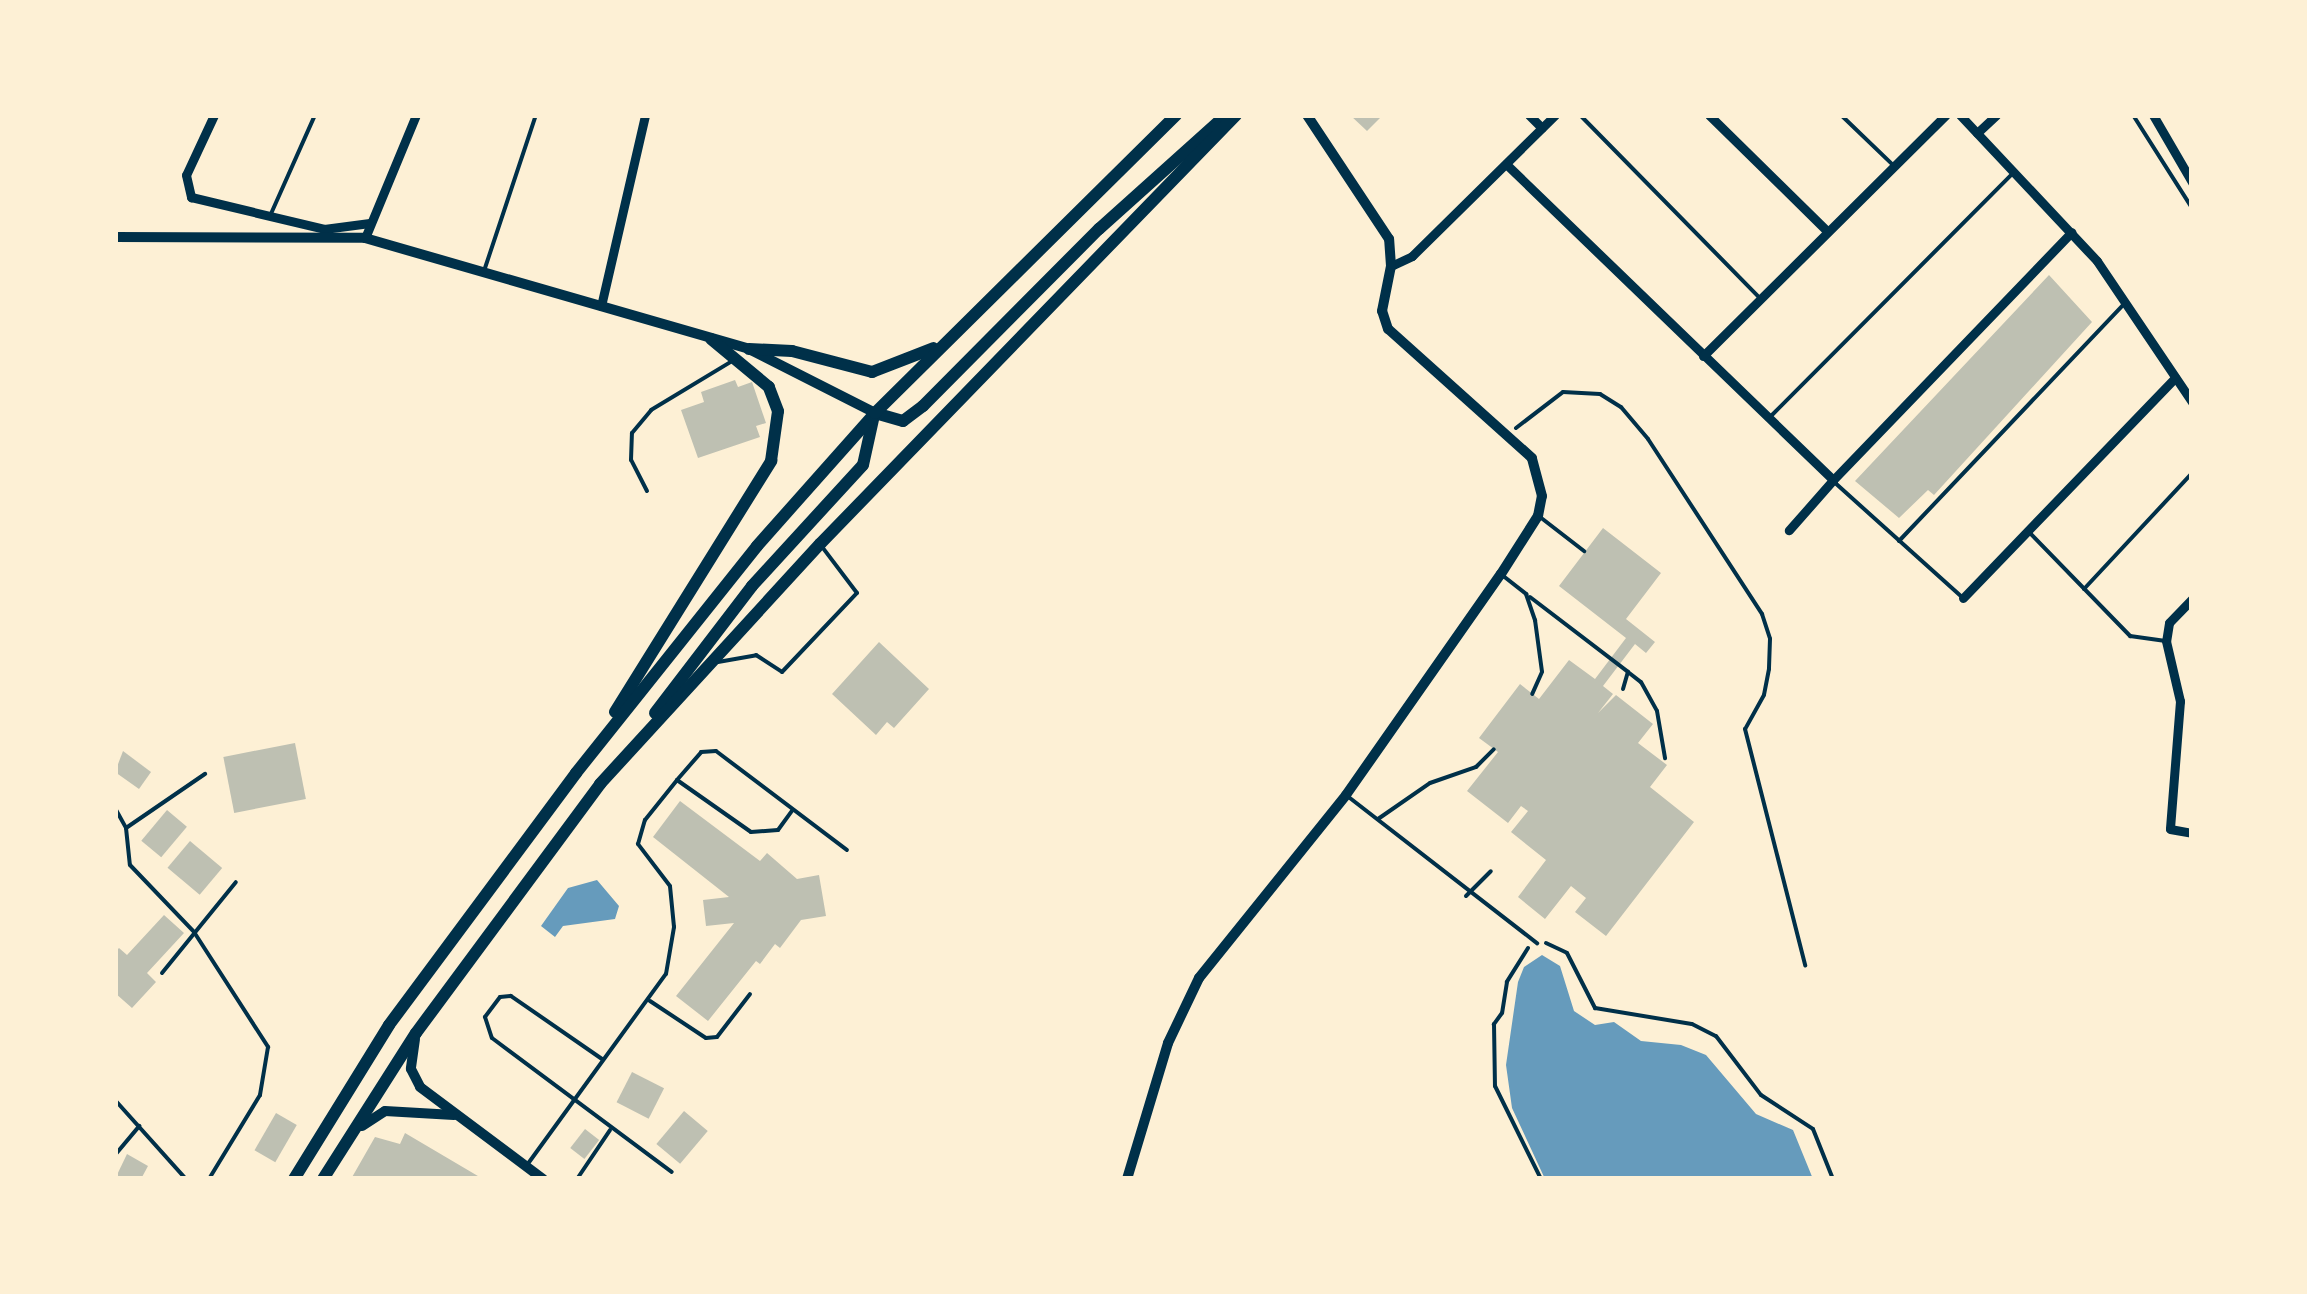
<!DOCTYPE html>
<style>
body{margin:0}
#map{position:relative;width:2307px;height:1294px;overflow:hidden;background:#fdf0d5;font-family:Inter,sans-serif}
div>[style]{position:absolute}
[style*='--x']{left:calc(var(--x)*1px);top:calc(var(--y)*1px);width:calc(var(--w)*1px);rotate:calc(var(--a)*1deg)}
.water>*{inset:0;background:#669bbc}
.building>*{inset:0;background:#bec0b2;transform-origin:0 0}
.path>*{height:4px;margin:-2px;padding:0 2px;transform-origin:2px;border-radius:2px;background:#003049}
.service>*{height:4px;margin:-2px;padding:0 2px;transform-origin:2px;border-radius:2px;background:#003049}
.minor>*{height:9px;margin:-4.5px;padding:0 4.5px;transform-origin:4.5px;border-radius:4.5px;background:#003049}
.tertiary>*{height:10px;margin:-5px;padding:0 5px;transform-origin:5px;border-radius:5px;background:#003049}
.primary>*{height:12px;margin:-6px;padding:0 6px;transform-origin:6px;border-radius:6px;background:#003049}
span{translate:-50% -50%;white-space:nowrap;text-align:center;line-height:1.15;-webkit-text-stroke:8px #fdf0d5;paint-order:stroke}
.frame{position:absolute;inset:0;border:118px solid #fdf0d5;pointer-events:none}
</style>
<div id="map">
<div class="water">
<div style="clip-path:polygon(597px 880px,619px 906px,615px 919px,563px 926px,555px 937px,541px 926px,568px 888px)"></div>
<div style="clip-path:polygon(1542px 955px,1560px 966px,1574px 1011px,1595px 1025px,1614px 1022px,1641px 1041px,1681px 1045px,1706px 1055px,1756px 1114px,1793px 1130px,1813px 1179px,1545px 1179px,1512px 1108px,1506px 1065px,1518px 982px,1524px 967px)"></div>
</div>
<div class="building">
<div style="clip-path:polygon(1350px 115px,1383px 115px,1367px 131px)"></div>
<div style="clip-path:polygon(2049px 275px,2092px 322px,1934px 495px,1928px 490px,1899px 518px,1855px 481px)"></div>
<div style="clip-path:polygon(735px 380px,738px 387px,752px 382px,766px 423px,756px 426px,760px 437px,698px 458px,681px 410px,704px 402px,701px 392px)"></div>
<div style="clip-path:polygon(1603px 528px,1661px 573px,1626px 619px,1655px 642px,1646px 653px,1635px 644px,1603px 686px,1613px 694px,1598px 713px,1616px 695px,1653px 724px,1638px 743px,1667px 765px,1650px 787px,1694px 822px,1606px 936px,1575px 912px,1586px 898px,1571px 886px,1545px 919px,1518px 897px,1546px 860px,1511px 832px,1528px 811px,1521px 806px,1508px 823px,1467px 791px,1498px 752px,1479px 738px,1520px 684px,1539px 699px,1569px 660px,1595px 679px,1626px 638px,1559px 586px)"></div>
<div style="clip-path:polygon(879px 642px,929px 689px,894px 728px,887px 722px,876px 735px,832px 694px)"></div>
<div style="left:295px;top:743px;width:57px;height:73px;rotate:79deg"></div>
<div style="clip-path:polygon(123px 751px,151px 772px,139px 789px,115px 772px)"></div>
<div style="clip-path:polygon(680px 801px,760px 861px,767px 853px,797px 879px,819px 875px,826px 916px,801px 920px,780px 948px,775px 944px,760px 964px,756px 961px,708px 1021px,676px 996px,734px 923px,706px 926px,703px 900px,729px 897px,653px 837px)"></div>
<div style="left:167px;top:810px;width:26px;height:40px;rotate:40deg"></div>
<div style="left:190px;top:841px;width:42px;height:35px;rotate:40deg"></div>
<div style="clip-path:polygon(164px 915px,184px 933px,147px 973px,156px 982px,132px 1008px,115px 993px,115px 952px,119px 948px,127px 955px)"></div>
<div style="left:632px;top:1072px;width:36px;height:34px;rotate:27deg"></div>
<div style="left:684px;top:1111px;width:31px;height:43px;rotate:40deg"></div>
<div style="left:276px;top:1113px;width:24px;height:43px;rotate:30deg"></div>
<div style="left:585px;top:1129px;width:18px;height:24px;rotate:38deg"></div>
<div style="clip-path:polygon(405px 1133px,483px 1179px,351px 1179px,375px 1137px,400px 1144px)"></div>
<div style="clip-path:polygon(127px 1154px,148px 1166px,141px 1179px,115px 1179px)"></div>
</div>
<div class="path">
<div style="--x:1516;--y:428;--w:59;--a:-37.5"></div>
<div style="--x:1563;--y:392;--w:37;--a:3"></div>
<div style="--x:1600;--y:394;--w:25;--a:32"></div>
<div style="--x:1621;--y:407;--w:42;--a:49.8"></div>
<div style="--x:1648;--y:439;--w:209;--a:56.9"></div>
<div style="--x:1762;--y:614;--w:26;--a:72"></div>
<div style="--x:1770;--y:639;--w:30;--a:92"></div>
<div style="--x:1769;--y:669;--w:26;--a:101"></div>
<div style="--x:1764;--y:695;--w:39;--a:119"></div>
<div style="--x:1745;--y:729;--w:244;--a:75.7"></div>
<div style="--x:1546;--y:943;--w:23;--a:25"></div>
<div style="--x:1567;--y:953;--w:62;--a:63"></div>
<div style="--x:1595;--y:1008;--w:98;--a:9.4"></div>
<div style="--x:1692;--y:1024;--w:27;--a:27"></div>
<div style="--x:1716;--y:1036;--w:74;--a:52.7"></div>
<div style="--x:1761;--y:1095;--w:62;--a:33.2"></div>
<div style="--x:1813;--y:1129;--w:54;--a:68.2"></div>
<div style="--x:1528;--y:948;--w:40;--a:122"></div>
<div style="--x:1507;--y:982;--w:31;--a:99"></div>
<div style="--x:1502;--y:1013;--w:14;--a:126"></div>
<div style="--x:1494;--y:1024;--w:62;--a:89.1"></div>
<div style="--x:1495;--y:1086;--w:104;--a:63.7"></div>
</div>
<div class="service">
<div style="--x:988;--y:115;--w:61;--a:0"></div>
<div style="--x:1580;--y:115;--w:257;--a:45.5"></div>
<div style="--x:1841;--y:115;--w:72;--a:43.9"></div>
<div style="--x:2133;--y:115;--w:110;--a:57.6"></div>
<div style="--x:270;--y:216;--w:111;--a:-66"></div>
<div style="--x:484;--y:271;--w:164;--a:-71.6"></div>
<div style="--x:1772;--y:415;--w:340;--a:-45.1"></div>
<div style="--x:1833;--y:481;--w:175;--a:42"></div>
<div style="--x:647;--y:491;--w:35;--a:-117"></div>
<div style="--x:631;--y:460;--w:27;--a:-88"></div>
<div style="--x:632;--y:433;--w:30;--a:-50"></div>
<div style="--x:651;--y:410;--w:97;--a:-31.1"></div>
<div style="--x:1540;--y:517;--w:56;--a:37.7"></div>
<div style="--x:2030;--y:533;--w:144;--a:45.8"></div>
<div style="--x:2130;--y:636;--w:36;--a:8"></div>
<div style="--x:1899;--y:541;--w:325;--a:-46.5"></div>
<div style="--x:1502;--y:575;--w:31;--a:38"></div>
<div style="--x:1526;--y:594;--w:28;--a:71"></div>
<div style="--x:1535;--y:620;--w:52;--a:82.3"></div>
<div style="--x:1542;--y:672;--w:24;--a:114"></div>
<div style="--x:2084;--y:589;--w:158;--a:-47"></div>
<div style="--x:1530;--y:597;--w:123;--a:37.4"></div>
<div style="--x:718;--y:662;--w:39;--a:-10"></div>
<div style="--x:756;--y:655;--w:31;--a:33"></div>
<div style="--x:782;--y:672;--w:109;--a:-46.5"></div>
<div style="--x:857;--y:593;--w:56;--a:-127.1"></div>
<div style="--x:1623;--y:689;--w:18;--a:-74"></div>
<div style="--x:1628;--y:672;--w:16;--a:38"></div>
<div style="--x:1641;--y:682;--w:33;--a:61"></div>
<div style="--x:1657;--y:711;--w:48;--a:80.3"></div>
<div style="--x:677;--y:780;--w:37;--a:-49"></div>
<div style="--x:701;--y:752;--w:15;--a:-4"></div>
<div style="--x:716;--y:751;--w:164;--a:37.1"></div>
<div style="--x:1346;--y:795;--w:242;--a:37.8"></div>
<div style="--x:115;--y:808;--w:23;--a:61"></div>
<div style="--x:126;--y:828;--w:37;--a:84"></div>
<div style="--x:130;--y:865;--w:93;--a:46.3"></div>
<div style="--x:194;--y:932;--w:137;--a:57.2"></div>
<div style="--x:268;--y:1047;--w:49;--a:99.5"></div>
<div style="--x:260;--y:1095;--w:98;--a:121.3"></div>
<div style="--x:1378;--y:819;--w:63;--a:-34.7"></div>
<div style="--x:1430;--y:783;--w:49;--a:-19.2"></div>
<div style="--x:1476;--y:767;--w:25;--a:-45"></div>
<div style="--x:126;--y:828;--w:96;--a:-34.4"></div>
<div style="--x:1466;--y:896;--w:35;--a:-45"></div>
<div style="--x:162;--y:973;--w:117;--a:-50.9"></div>
<div style="--x:650;--y:1001;--w:67;--a:33.5"></div>
<div style="--x:706;--y:1038;--w:11;--a:-5"></div>
<div style="--x:717;--y:1037;--w:54;--a:-52.5"></div>
<div style="--x:602;--y:1059;--w:111;--a:-145.3"></div>
<div style="--x:511;--y:996;--w:11;--a:175"></div>
<div style="--x:500;--y:997;--w:25;--a:127"></div>
<div style="--x:485;--y:1017;--w:22;--a:72"></div>
<div style="--x:492;--y:1038;--w:224;--a:36.7"></div>
<div style="--x:115;--y:1100;--w:106;--a:48.1"></div>
<div style="--x:115;--y:1155;--w:38;--a:-50"></div>
<div style="--x:527;--y:1165;--w:236;--a:-54"></div>
<div style="--x:666;--y:974;--w:48;--a:-80.3"></div>
<div style="--x:674;--y:927;--w:41;--a:-95.6"></div>
<div style="--x:670;--y:886;--w:53;--a:-127.3"></div>
<div style="--x:638;--y:844;--w:25;--a:-74"></div>
<div style="--x:645;--y:820;--w:51;--a:-51.3"></div>
<div style="--x:677;--y:780;--w:90;--a:35.1"></div>
<div style="--x:751;--y:832;--w:27;--a:-4"></div>
<div style="--x:778;--y:830;--w:24;--a:-54"></div>
<div style="--x:577;--y:1179;--w:59;--a:-56"></div>
</div>
<div class="minor">
<div style="--x:214;--y:115;--w:66;--a:115"></div>
<div style="--x:186;--y:175;--w:23;--a:77"></div>
<div style="--x:191;--y:197;--w:137;--a:13.5"></div>
<div style="--x:324;--y:229;--w:46;--a:-7.4"></div>
<div style="--x:1529;--y:115;--w:18;--a:45"></div>
<div style="--x:1709;--y:115;--w:164;--a:44.5"></div>
<div style="--x:1960;--y:115;--w:200;--a:46.8"></div>
<div style="--x:2097;--y:261;--w:170;--a:56"></div>
<div style="--x:2153;--y:115;--w:78;--a:59.8"></div>
<div style="--x:1977;--y:133;--w:26;--a:-43"></div>
<div style="--x:1506;--y:164;--w:455;--a:44"></div>
<div style="--x:1833;--y:480;--w:67;--a:131.3"></div>
<div style="--x:365;--y:238;--w:133;--a:-67.5"></div>
<div style="--x:1391;--y:266;--w:23;--a:-25"></div>
<div style="--x:1412;--y:256;--w:201;--a:-44.6"></div>
<div style="--x:601;--y:306;--w:196;--a:-77"></div>
<div style="--x:1703;--y:356;--w:342;--a:-44.8"></div>
<div style="--x:1833;--y:480;--w:344;--a:-46.1"></div>
<div style="--x:1963;--y:598;--w:306;--a:-46.1"></div>
<div style="--x:2192;--y:599;--w:33;--a:134"></div>
<div style="--x:2169;--y:623;--w:18;--a:99"></div>
<div style="--x:2166;--y:641;--w:62;--a:76.9"></div>
<div style="--x:2180;--y:701;--w:128;--a:94.5"></div>
<div style="--x:2170;--y:829;--w:22;--a:10"></div>
</div>
<div class="tertiary">
<div style="--x:115;--y:237;--w:250;--a:0.2"></div>
<div style="--x:365;--y:238;--w:400;--a:16.1"></div>
<div style="--x:749;--y:349;--w:141;--a:26.9"></div>
<div style="--x:415;--y:1039;--w:30;--a:98"></div>
<div style="--x:411;--y:1069;--w:20;--a:63"></div>
<div style="--x:420;--y:1087;--w:154;--a:36.8"></div>
<div style="--x:362;--y:1126;--w:27;--a:-33"></div>
<div style="--x:385;--y:1111;--w:69;--a:3.3"></div>
<div style="--x:1127;--y:1179;--w:142;--a:-73.2"></div>
<div style="--x:1168;--y:1043;--w:72;--a:-64.5"></div>
<div style="--x:1199;--y:978;--w:235;--a:-51.2"></div>
<div style="--x:1346;--y:795;--w:270;--a:-55"></div>
<div style="--x:1501;--y:574;--w:69;--a:-57.5"></div>
<div style="--x:1538;--y:516;--w:20;--a:-79"></div>
<div style="--x:1542;--y:496;--w:39;--a:-105"></div>
<div style="--x:1532;--y:458;--w:193;--a:-138.1"></div>
<div style="--x:1388;--y:329;--w:19;--a:-108"></div>
<div style="--x:1382;--y:311;--w:46;--a:-78.7"></div>
<div style="--x:1391;--y:266;--w:27;--a:-94"></div>
<div style="--x:1389;--y:239;--w:149;--a:-123.5"></div>
</div>
<div class="primary">
<div style="--x:749;--y:349;--w:43;--a:2.7"></div>
<div style="--x:792;--y:351;--w:83;--a:14.7"></div>
<div style="--x:872;--y:372;--w:66;--a:-21.2"></div>
<div style="--x:875;--y:413;--w:29;--a:16"></div>
<div style="--x:903;--y:421;--w:25;--a:-37"></div>
<div style="--x:923;--y:406;--w:250;--a:-45.2"></div>
<div style="--x:1099;--y:229;--w:171;--a:-41.9"></div>
<div style="--x:615;--y:712;--w:296;--a:-58.1"></div>
<div style="--x:771;--y:461;--w:50;--a:-82"></div>
<div style="--x:778;--y:411;--w:26;--a:-111"></div>
<div style="--x:769;--y:387;--w:75;--a:-140.4"></div>
<div style="--x:655;--y:713;--w:160;--a:-52.6"></div>
<div style="--x:752;--y:586;--w:164;--a:-47.5"></div>
<div style="--x:863;--y:465;--w:51;--a:-77.6"></div>
<div style="--x:294;--y:1179;--w:181;--a:-58.3"></div>
<div style="--x:389;--y:1025;--w:314;--a:-53.4"></div>
<div style="--x:576;--y:773;--w:290;--a:-51.4"></div>
<div style="--x:757;--y:546;--w:178;--a:-48.4"></div>
<div style="--x:875;--y:413;--w:424;--a:-44.7"></div>
<div style="--x:323;--y:1179;--w:173;--a:-57.5"></div>
<div style="--x:416;--y:1033;--w:310;--a:-53.5"></div>
<div style="--x:600;--y:784;--w:326;--a:-47.5"></div>
<div style="--x:820;--y:544;--w:598;--a:-45.88"></div>
</div>
<div class="frame"></div>
</div>
